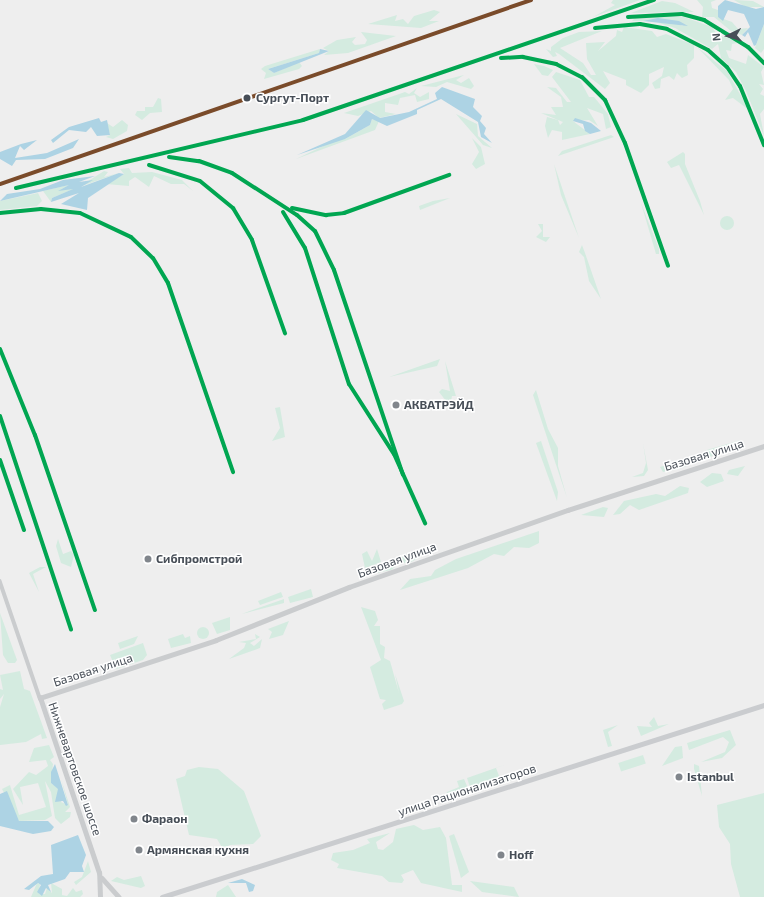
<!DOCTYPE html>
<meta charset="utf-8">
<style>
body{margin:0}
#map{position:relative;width:764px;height:897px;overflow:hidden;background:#eee;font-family:"Exo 2",sans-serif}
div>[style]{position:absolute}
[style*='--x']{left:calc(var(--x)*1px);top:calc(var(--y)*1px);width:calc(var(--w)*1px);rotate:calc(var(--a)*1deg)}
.green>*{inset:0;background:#d4ebe0;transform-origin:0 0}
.round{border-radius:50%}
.water>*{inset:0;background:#add3e4}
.minor>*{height:3.5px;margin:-1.75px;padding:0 1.75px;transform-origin:1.75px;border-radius:1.75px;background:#caccce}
.tertiary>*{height:4.5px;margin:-2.25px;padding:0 2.25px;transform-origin:2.25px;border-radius:2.25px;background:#caccce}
.secondary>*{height:5px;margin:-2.5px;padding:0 2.5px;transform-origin:2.5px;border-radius:2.5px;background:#cacccf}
.rail-1>*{height:4px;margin:-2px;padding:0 2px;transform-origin:2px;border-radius:2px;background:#00a651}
.rail-2>*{height:4px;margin:-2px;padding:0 2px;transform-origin:2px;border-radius:2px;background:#7a4b2a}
.dots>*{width:11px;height:11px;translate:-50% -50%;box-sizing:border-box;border:2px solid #fff;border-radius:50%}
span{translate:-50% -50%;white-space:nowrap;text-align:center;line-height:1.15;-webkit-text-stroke:3px #fff;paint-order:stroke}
.stop-label{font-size:12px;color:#474e57;font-weight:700}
.left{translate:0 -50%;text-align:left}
.poi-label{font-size:12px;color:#474e57;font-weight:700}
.street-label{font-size:12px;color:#474e57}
.north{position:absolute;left:708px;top:16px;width:40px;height:40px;-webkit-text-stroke:3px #fff;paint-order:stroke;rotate:265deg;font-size:11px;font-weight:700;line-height:16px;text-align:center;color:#474e57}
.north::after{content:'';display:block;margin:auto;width:14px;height:18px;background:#474e57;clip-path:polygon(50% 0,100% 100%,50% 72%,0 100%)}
</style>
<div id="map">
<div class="green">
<div style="clip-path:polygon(613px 0,640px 0,593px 17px,615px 5px,611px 3px)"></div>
<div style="clip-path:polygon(697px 0,716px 0,711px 2px,712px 8px,718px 10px,718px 17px,732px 22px,738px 29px,748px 28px,742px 35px,731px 31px,714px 17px,702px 17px,703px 7px)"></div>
<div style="clip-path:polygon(734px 0,753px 1px,764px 7px,746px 7px)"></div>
<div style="clip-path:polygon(662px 1px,675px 3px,694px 12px,631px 13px)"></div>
<div style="clip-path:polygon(434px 10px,440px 12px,429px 21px,439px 21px,421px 28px,368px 24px,397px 15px,395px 21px,403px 19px,408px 24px,414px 16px)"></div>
<div style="clip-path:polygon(659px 15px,684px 17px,712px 27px,718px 36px,731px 38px,737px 43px,732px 44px,731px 51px,726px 50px,729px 58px,746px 64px,748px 55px,764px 67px,761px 72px,764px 85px,759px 84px,763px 89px,760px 94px,764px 96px,764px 109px,760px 114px,764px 136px,746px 91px,736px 72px,721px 58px,718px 44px,712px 49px,675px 28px,659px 23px,676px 23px,683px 26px,679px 21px,632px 21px,636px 17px)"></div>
<div style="clip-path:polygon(764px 24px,764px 49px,761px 53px,755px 48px)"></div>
<div style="clip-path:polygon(624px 27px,652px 31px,657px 37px,666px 34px,694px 45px,694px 58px,687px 65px,688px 75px,682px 78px,677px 73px,674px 80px,669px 76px,661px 79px,660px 88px,655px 89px,652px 83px,662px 76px,664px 67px,649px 74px,649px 85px,641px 93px,626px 85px,626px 80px,603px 71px,610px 83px,605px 89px,559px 54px,555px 52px,557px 56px,553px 57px,546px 49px,551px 51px,551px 47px,563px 38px,579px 32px,602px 31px,560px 48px,583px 63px,591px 75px,596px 75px,587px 59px,586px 43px,605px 42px,598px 51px,616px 36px,617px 30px,622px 32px)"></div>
<div style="clip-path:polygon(361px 32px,396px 36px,348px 53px,324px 55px,329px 51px,323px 48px,337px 40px,356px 37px,352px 42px,355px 45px,365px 44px,367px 40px)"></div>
<div style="clip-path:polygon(697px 47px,727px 71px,749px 110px,733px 98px,725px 100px,733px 89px,729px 80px)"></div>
<div style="clip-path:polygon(320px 49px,319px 53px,268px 69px,274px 73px,299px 62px,302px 66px,299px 69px,264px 79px,266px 73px,261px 69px,265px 66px)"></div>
<div style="clip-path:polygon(534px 64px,544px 66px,553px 70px,548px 76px,542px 75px)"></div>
<div style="clip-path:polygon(556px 72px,580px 80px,589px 97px,594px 97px,608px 114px,611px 127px,606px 129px,603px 114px,587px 108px,598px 126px,589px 120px,573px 121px,590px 134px,562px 140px,562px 132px,552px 130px,548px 138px,545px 126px,547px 117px,558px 120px,560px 125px,563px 122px,541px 113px,556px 115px,551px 107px,563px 107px,561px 97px,547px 87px,556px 88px,567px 102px,571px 102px,552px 77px)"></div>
<div style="clip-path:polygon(464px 75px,456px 80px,461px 83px,469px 78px,474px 86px,471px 89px,447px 82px,436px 87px,421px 86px)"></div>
<div style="clip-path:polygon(417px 88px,414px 93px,420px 97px,429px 92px,429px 99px,417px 102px,415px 95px,400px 98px,398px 105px,385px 103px,385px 112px,396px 114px,379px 118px,371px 111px,358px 116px,344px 113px,405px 92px,409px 94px)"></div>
<div style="clip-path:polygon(158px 98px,161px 99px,162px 112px,150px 113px,142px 120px,135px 115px,137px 111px,145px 111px,145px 107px,153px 107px)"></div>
<div style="clip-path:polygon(456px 114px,477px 124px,478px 136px,492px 148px,483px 145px)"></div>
<div style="clip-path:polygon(372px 119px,379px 121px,375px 130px,296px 159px,338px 139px,345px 139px,370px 125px)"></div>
<div style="clip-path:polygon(122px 120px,128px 125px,127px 131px,113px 139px,106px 137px,110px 135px,107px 123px,113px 127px)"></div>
<div style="clip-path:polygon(611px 135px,614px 137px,558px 156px,562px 151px)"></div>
<div style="clip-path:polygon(472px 138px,481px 147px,485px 164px,476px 169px,472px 164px,479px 152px)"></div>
<div style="clip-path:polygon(683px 152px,685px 154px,685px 164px,700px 201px,704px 215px,679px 165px,671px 168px,667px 162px)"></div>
<div style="clip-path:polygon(554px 164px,579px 238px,561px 195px)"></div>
<div style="clip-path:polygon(129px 168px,132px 173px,152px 172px,182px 180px,193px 191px,184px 184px,171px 184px,154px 176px,149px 187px,135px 177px,129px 181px,129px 186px,106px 184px,124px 174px,120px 169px)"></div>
<div style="clip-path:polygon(104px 171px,108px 172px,104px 177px,119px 173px,79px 187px)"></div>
<div style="clip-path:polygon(72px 184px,60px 190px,76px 188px,52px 198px,51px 202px,43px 191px)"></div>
<div style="clip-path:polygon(38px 193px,42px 201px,37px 206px,0 210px,0 201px)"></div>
<div style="clip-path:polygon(450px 198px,420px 210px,419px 206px,433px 201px)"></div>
<div style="clip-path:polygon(641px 203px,659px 249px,659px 254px,656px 254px)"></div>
<div class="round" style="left:720px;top:216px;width:14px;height:14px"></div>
<div style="clip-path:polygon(538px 224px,543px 224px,543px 237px,550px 237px,546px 242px,536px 237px,542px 231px)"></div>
<div style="clip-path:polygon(582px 245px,585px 253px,601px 299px,589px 281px,584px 257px,579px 252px)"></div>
<div style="clip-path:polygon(440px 359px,437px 366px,389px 377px)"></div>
<div style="clip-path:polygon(445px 361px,456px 396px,452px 396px,450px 406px,439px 392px,442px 389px,450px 391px)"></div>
<div style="clip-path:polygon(536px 390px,548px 429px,558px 448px,558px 466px,567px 498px,533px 395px)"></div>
<div style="clip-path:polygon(280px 407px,285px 437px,272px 441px,280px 428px,275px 408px)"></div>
<div style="clip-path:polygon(741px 440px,732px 450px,706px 458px,707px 450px)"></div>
<div style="clip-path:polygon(541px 441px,558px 492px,557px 501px,536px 443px)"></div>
<div style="clip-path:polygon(643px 443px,648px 470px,644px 476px,632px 477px,643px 473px,646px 463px)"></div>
<div style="clip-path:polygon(698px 455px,699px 460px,682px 468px,663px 472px,660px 467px)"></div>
<div style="clip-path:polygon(745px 466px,738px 476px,727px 474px,729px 470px)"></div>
<div style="clip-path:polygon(712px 473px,721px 474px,724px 481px,707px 487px,700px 482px)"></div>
<div style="clip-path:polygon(680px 486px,689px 488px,688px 493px,639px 510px,630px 505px,620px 514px,613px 515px,624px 501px,656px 494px,665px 496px)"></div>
<div style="clip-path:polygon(603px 507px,608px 508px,604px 517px,581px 515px)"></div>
<div style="clip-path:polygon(539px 531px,539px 543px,529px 548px,514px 547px,504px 556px,494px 554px,468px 568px,400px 590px,410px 579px,431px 576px,435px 570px,456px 559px)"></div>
<div style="clip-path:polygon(58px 539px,63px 554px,71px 551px,74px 555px,71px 567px,61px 563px,56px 546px)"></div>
<div style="clip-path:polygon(377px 549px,381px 562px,365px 568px,362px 554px,367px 551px,372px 561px)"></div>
<div style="clip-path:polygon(424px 550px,426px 554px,409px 563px,400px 563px,391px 570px,376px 573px,372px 566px)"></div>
<div style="clip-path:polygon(40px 567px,46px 567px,33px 574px,39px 592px,29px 573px)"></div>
<div style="clip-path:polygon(311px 589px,313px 597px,290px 603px,288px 597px)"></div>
<div style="clip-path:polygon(281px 592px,283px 597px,260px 605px,258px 601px)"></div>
<div style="clip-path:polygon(284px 599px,284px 603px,242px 614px,247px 612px)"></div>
<div style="clip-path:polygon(361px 607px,375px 611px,378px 620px,374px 626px,380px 626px,380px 644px,385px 647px,384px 658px,390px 661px,399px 693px,395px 674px,404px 701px,402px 704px,384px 710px,382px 704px,386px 700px,380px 699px,370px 667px,381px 660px)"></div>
<div style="clip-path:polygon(0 613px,17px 660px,15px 663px,8px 663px,3px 655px)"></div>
<div style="clip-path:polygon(230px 617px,230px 630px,217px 634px,212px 623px)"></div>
<div style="clip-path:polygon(289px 621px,283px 635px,269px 639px,272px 632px,268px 629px)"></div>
<div class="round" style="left:197px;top:627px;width:12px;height:12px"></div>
<div style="clip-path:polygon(183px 634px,185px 638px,190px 636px,191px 643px,171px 648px,168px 639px)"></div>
<div style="clip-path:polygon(255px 634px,260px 637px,250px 643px,254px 646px,262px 639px,260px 648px,229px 659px,244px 648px,246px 643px,239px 642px,256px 639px)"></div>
<div style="clip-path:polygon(138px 636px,134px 644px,120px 649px,118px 643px)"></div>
<div style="clip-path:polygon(143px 643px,147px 655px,143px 660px,116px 669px,110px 655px)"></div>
<div style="clip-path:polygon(87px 669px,87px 677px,65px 683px,73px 673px)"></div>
<div style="clip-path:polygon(20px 671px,24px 689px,30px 691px,47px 738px,42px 739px,41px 734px,26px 742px,0 745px,0 707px,4px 694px,0 699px,0 689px,3px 690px,0 675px)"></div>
<div style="clip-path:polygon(654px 717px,658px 726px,669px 724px,641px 736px,637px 726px,652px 727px,649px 723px)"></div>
<div style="clip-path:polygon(618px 725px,608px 732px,612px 746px,608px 747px,603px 730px)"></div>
<div style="clip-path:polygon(730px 730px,736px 745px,722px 758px,701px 762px,725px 752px,729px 742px,723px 737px,689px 750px,687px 743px)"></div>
<div style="clip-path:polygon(49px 745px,54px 757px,50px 760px,53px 764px,51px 783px,59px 789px,61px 802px,68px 805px,61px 779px,70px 807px,65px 812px,71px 812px,70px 817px,61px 824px,55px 818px,51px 792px,45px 781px,52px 816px,45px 820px,19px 821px,2px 789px,10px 785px,19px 815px,46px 807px,38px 783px,20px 787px,23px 805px,13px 789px,29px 772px,36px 775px,48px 766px,46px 760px,29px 762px,34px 748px)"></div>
<div style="clip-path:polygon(682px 746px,683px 758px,662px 766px,675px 747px)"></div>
<div style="left:643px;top:755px;width:9px;height:26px;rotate:72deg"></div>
<div style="clip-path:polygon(507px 764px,496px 768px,501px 781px,520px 777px,472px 793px,467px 778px)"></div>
<div style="clip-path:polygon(694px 764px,699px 766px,702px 796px,694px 769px)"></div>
<div style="clip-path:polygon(199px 767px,218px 769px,244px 791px,261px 836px,253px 844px,230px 845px,223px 849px,217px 839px,189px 835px,176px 779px,185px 776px,187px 770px)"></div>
<div style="clip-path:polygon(464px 779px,470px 793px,443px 800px,447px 792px,459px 787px,457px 781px)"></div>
<div style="clip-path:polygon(764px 793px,764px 897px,740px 897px,731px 864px,730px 844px,719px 827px,717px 805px)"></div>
<div style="clip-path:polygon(414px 825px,423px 830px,440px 827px,446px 838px,452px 885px,462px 885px,462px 892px,421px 883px,413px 870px,401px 875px,404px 880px,402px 883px,389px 882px,382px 876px,337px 868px,339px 864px,331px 860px,333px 853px,353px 850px,370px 843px,367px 839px,390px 833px,376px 842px,378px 849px,383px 850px,393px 842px,396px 829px)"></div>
<div style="clip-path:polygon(454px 834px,469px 872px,461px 878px,449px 836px)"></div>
<div style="clip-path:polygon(88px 861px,91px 872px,76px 885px,74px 882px,82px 877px)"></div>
<div style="clip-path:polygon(141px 876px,145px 886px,141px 888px,111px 881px,117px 877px,124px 880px)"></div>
<div style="clip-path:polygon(470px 881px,514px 887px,519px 897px,482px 892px)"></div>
<div style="clip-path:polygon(37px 883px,40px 884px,39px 894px,45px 894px,47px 888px,52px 893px,51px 883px,62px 889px,62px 895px,67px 896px,73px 888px,76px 892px,82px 890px,83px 894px,80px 897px,31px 897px)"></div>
<div style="clip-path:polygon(228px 885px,236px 897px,216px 897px,217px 892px)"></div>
</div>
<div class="water">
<div style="clip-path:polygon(725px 0,756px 9px,764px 7px,764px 24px,756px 45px,754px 46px,748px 32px,745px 37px,742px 35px,750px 27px,744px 14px,728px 10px,723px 21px,718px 17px,718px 6px)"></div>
<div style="clip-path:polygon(658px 18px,679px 21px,688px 26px,643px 21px)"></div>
<div style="clip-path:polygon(320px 49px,329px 51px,274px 73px,268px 69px,319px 53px)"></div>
<div style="clip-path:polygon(442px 87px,475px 99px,473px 107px,482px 116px,480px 121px,486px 128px,484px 134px,492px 143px,481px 137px,478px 122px,441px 99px,417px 110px,417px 114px,387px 126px,372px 119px,370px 125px,345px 139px,297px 155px,345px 134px,366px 110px,380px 118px,409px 112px,437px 99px,435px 93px)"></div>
<div style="clip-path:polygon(99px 118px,101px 122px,107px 120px,110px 135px,97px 136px,91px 127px,86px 132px,69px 130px,53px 143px,51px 140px,69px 127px)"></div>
<div style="clip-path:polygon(575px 118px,591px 123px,601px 131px,590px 134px,585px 131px,583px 124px,573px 121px)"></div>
<div style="clip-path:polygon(79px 139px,73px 148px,45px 159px,16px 160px,12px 166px,0 159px,0 152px,21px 144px,37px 140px,24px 150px,20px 146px,15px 158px,47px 153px)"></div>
<div style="clip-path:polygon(119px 173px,124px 174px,88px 198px,87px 210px,61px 204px,79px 193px,51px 202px,52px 198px,73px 189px,58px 191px,69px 185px,0 201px,7px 194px,40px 189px,63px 180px,95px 176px,79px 182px,93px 180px,81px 187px)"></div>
<div style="clip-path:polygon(55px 764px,68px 805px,66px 806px,63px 801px,55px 802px,58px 789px,51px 783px,51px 772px)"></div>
<div style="clip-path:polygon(7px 791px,19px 821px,48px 821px,54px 827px,51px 831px,33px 834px,0 826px,0 794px)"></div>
<div style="clip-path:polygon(78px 835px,86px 855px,82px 866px,84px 872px,70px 872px,65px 879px,48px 885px,51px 892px,46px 888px,42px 896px,37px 892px,41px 885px,38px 883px,29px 890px,24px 889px,41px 876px,53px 874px,51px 845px)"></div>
<div style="clip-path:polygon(242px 879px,255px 885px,253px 891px,249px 892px,246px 883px,228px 883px)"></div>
</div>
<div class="minor">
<div style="--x:0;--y:581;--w:124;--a:71.1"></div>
</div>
<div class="tertiary">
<div style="--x:102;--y:878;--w:25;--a:48"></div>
<div style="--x:100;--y:897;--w:24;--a:-92"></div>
<div style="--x:99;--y:873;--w:185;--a:-108.6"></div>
<div style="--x:40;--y:698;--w:185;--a:-18.2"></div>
<div style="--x:216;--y:640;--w:143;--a:-21.7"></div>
<div style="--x:349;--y:587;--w:232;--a:-19.4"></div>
<div style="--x:568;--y:510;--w:206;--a:-18.1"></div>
</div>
<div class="secondary">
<div style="--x:162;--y:897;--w:632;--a:-17.69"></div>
</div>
<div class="rail-1">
<div style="--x:628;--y:17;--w:54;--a:-3.2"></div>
<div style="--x:682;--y:14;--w:23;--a:15"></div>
<div style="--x:704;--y:20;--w:52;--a:31.5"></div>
<div style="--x:748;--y:47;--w:23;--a:45"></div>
<div style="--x:595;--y:28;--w:45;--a:-5.1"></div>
<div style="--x:640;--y:24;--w:27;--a:10"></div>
<div style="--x:667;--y:29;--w:46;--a:27.1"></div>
<div style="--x:708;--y:50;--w:25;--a:42"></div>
<div style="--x:727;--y:67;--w:23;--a:56"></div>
<div style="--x:740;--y:86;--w:64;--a:67.9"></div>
<div style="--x:501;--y:58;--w:22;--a:-3"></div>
<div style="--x:523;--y:57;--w:34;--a:12"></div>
<div style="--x:556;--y:64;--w:29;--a:27"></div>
<div style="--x:582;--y:77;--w:33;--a:45"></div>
<div style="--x:605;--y:100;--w:47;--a:65.1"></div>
<div style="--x:625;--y:143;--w:130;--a:70.7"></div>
<div style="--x:169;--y:157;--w:30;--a:8"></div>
<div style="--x:199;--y:161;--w:35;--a:20"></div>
<div style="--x:232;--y:173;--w:77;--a:32.9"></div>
<div style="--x:297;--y:215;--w:24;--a:42"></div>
<div style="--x:315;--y:231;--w:43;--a:64"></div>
<div style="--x:334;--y:270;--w:216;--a:71.4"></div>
<div style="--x:149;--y:165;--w:53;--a:17.4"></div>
<div style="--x:200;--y:181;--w:43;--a:39.3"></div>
<div style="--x:233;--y:208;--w:37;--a:59"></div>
<div style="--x:252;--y:240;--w:99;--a:70.5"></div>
<div style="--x:16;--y:188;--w:295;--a:-13.3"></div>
<div style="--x:303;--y:120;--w:371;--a:-18.9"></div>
<div style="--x:292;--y:208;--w:35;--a:12"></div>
<div style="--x:326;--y:215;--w:18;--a:-6"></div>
<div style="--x:344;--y:213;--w:112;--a:-19.9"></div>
<div style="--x:283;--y:212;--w:42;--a:58.6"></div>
<div style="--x:305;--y:248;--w:143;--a:72.1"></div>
<div style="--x:349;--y:384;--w:83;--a:57.3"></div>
<div style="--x:394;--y:454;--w:76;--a:65.8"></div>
<div style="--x:0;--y:213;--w:41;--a:-5.6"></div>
<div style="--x:41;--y:209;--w:39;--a:6"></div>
<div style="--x:80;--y:213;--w:56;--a:25.2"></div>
<div style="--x:131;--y:237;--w:30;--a:44"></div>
<div style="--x:153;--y:258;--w:29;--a:59"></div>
<div style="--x:168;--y:283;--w:200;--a:71"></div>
<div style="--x:0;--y:349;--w:93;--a:67.9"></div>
<div style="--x:35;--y:435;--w:185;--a:71.1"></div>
<div style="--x:0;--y:416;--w:225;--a:71.6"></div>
<div style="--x:0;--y:460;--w:74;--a:71.1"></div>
</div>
<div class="rail-2">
<div style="--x:0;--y:184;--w:562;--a:-19.11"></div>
</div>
<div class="dots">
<div style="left:247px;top:98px;background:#474e57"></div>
<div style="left:396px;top:405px;background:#81868c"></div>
<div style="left:148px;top:559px;background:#81868c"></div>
<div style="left:679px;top:777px;background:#81868c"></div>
<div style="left:134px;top:819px;background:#81868c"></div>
<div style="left:139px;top:850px;background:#81868c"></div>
<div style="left:501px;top:855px;background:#81868c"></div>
</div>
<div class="stop-label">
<span class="left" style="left:256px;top:98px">Сургут-Порт</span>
</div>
<div class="poi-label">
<span class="left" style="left:404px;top:405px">АКВАТРЭЙД</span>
<span class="left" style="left:156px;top:559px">Сибпромстрой</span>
<span class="left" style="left:687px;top:777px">Istanbul</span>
<span class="left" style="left:142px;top:819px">Фараон</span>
<span class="left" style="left:147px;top:850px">Армянская кухня</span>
<span class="left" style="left:509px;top:855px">Hoff</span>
</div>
<div class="street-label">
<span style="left:704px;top:455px;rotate:-17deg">Базовая улица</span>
<span style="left:397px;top:560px;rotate:-20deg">Базовая улица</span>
<span style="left:93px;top:670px;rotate:-18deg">Базовая улица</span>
<span style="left:75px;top:769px;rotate:71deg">Нижневартовское шоссе</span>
<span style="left:467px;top:790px;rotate:-18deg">улица Рационализаторов</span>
</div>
<div class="north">N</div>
</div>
